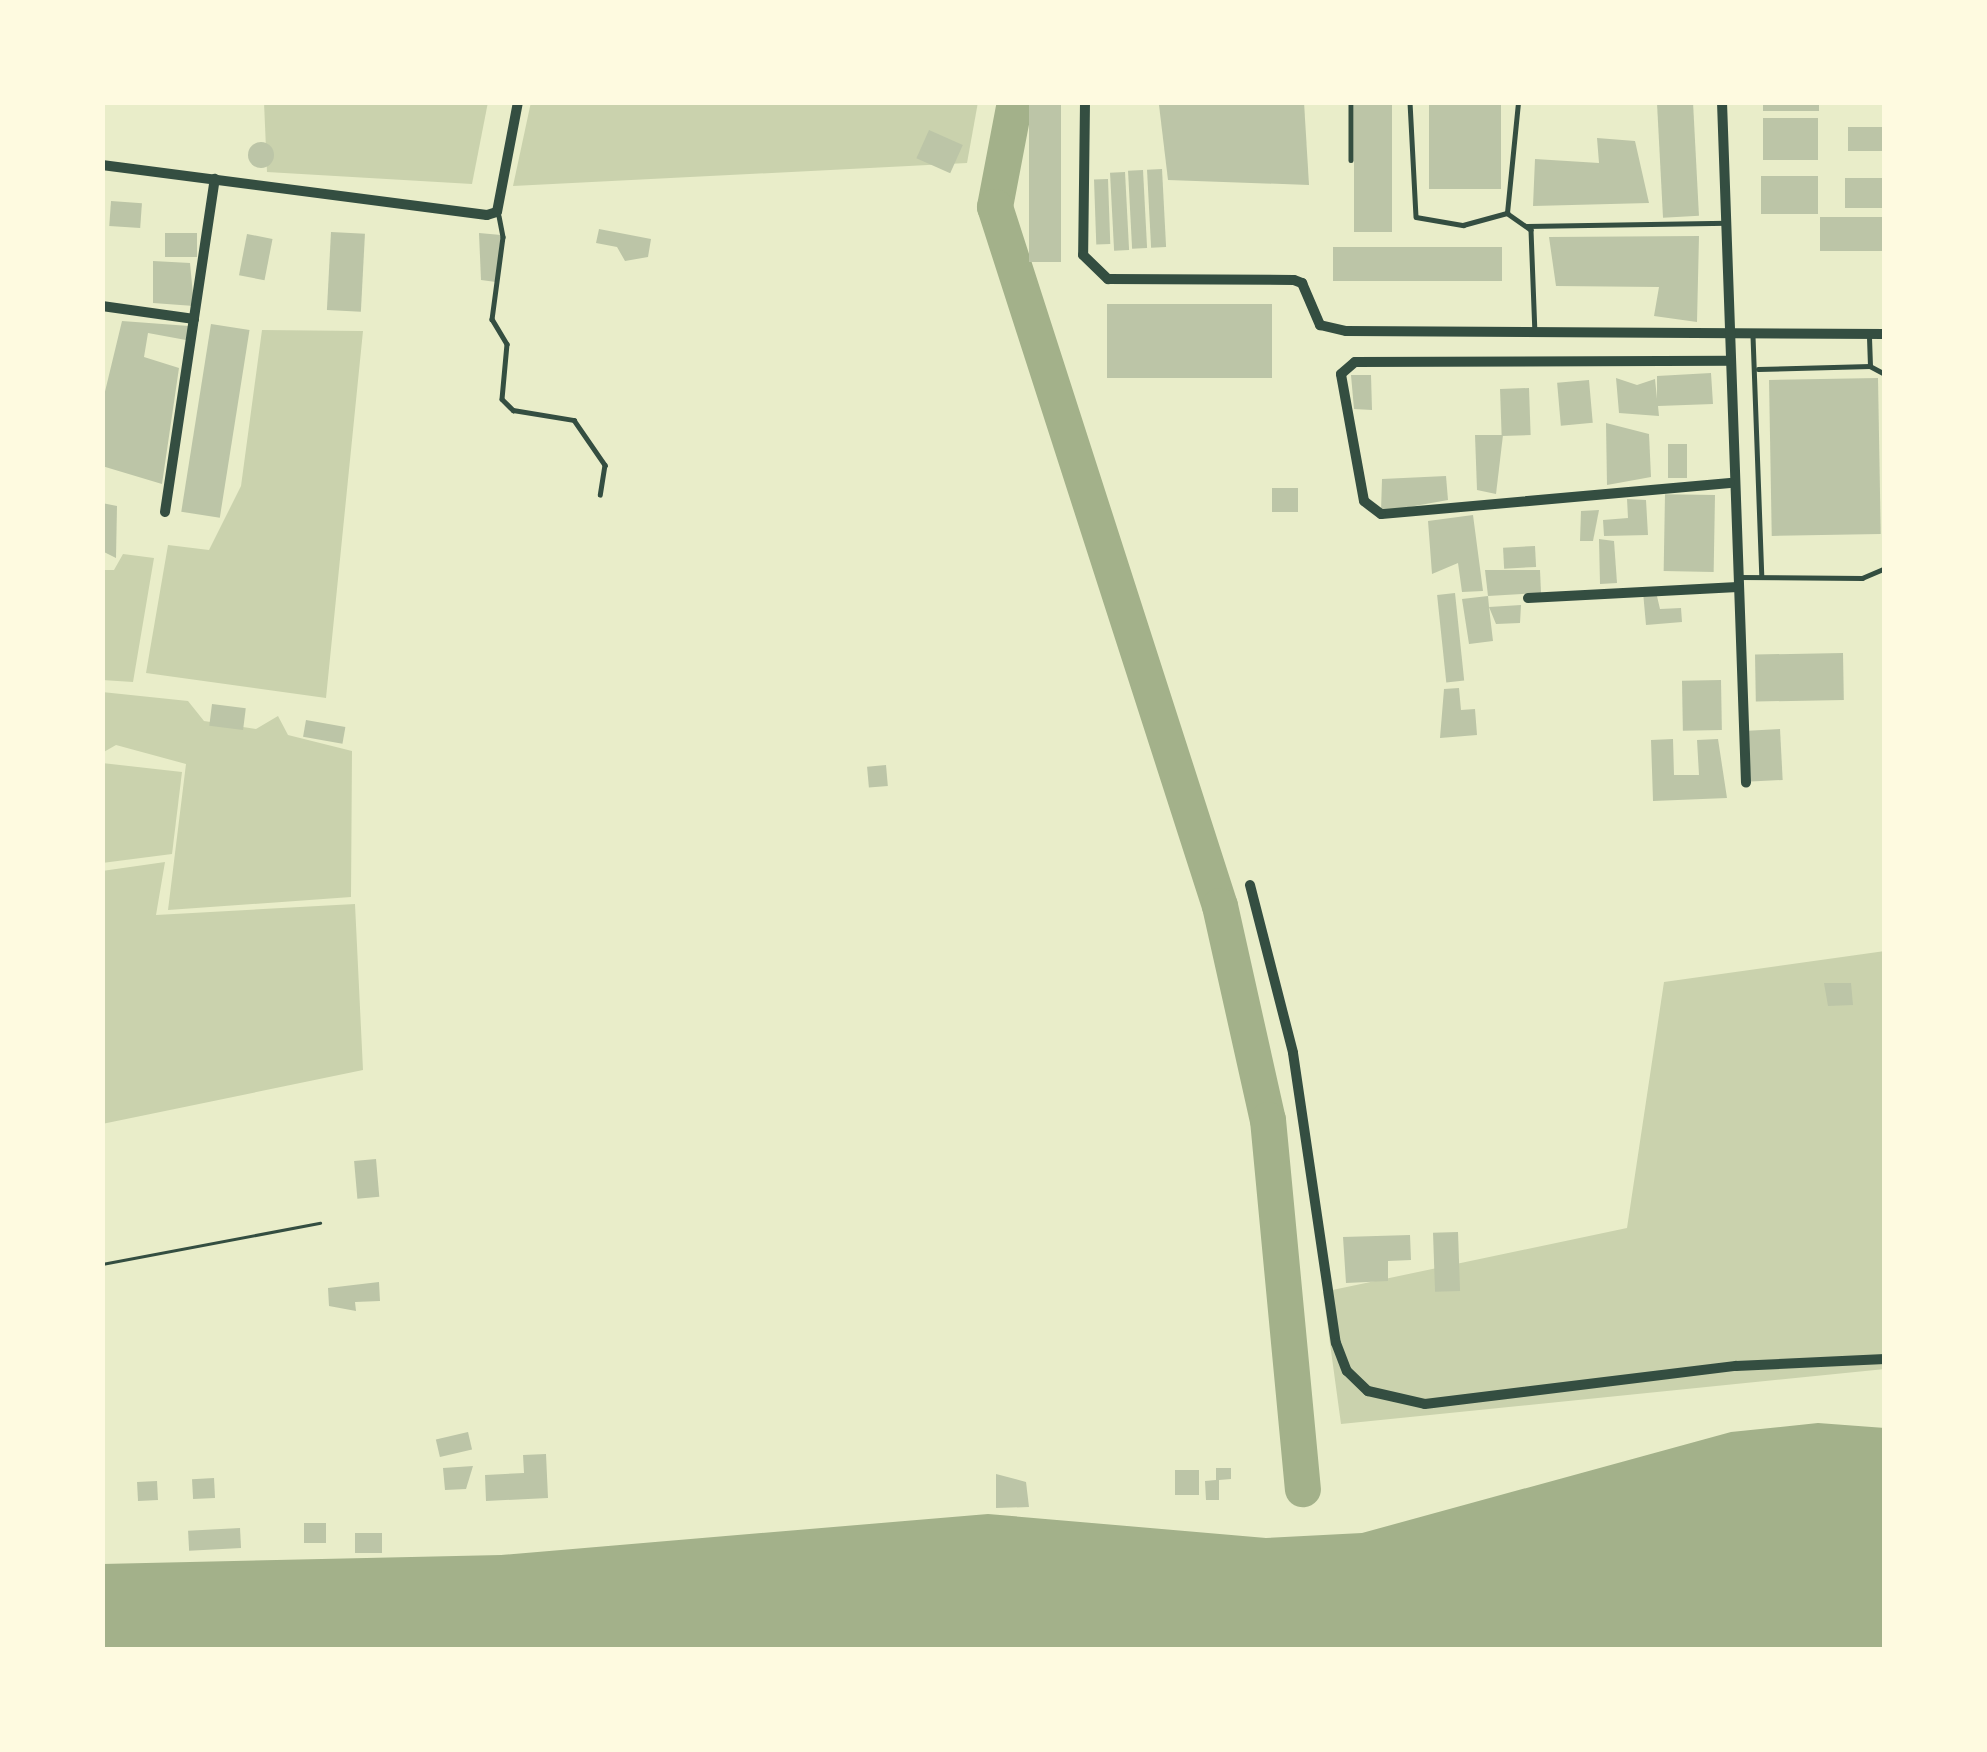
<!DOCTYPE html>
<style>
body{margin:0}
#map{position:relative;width:1987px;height:1752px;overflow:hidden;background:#e9edc9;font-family:Quicksand,sans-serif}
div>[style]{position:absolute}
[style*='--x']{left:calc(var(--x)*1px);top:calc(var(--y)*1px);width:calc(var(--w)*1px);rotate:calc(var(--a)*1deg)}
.green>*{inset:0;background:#cad2ad}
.water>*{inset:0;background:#a3b18a}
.river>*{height:36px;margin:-18px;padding:0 18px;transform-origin:18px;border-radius:18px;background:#a3b18a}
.building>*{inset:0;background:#bcc5a7;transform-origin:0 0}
.round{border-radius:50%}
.path>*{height:3px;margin:-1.5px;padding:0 1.5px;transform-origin:1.5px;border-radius:1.5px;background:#344e41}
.service>*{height:4.5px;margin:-2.25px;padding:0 2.25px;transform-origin:2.25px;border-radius:2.25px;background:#344e41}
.minor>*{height:10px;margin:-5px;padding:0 5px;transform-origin:5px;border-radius:5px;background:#344e41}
span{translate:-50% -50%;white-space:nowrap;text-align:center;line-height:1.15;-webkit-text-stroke:12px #fefae0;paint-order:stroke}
.frame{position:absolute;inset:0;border:105px solid #fefae0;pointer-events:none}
</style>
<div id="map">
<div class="green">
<div style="clip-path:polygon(264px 102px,488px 102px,472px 184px,267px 172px)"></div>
<div style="clip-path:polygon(531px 102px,978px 102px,967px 163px,513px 186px)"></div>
<div style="clip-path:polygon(262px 330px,363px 331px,326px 698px,146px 673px,168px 545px,209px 550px,241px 486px)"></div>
<div style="clip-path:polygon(123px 554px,154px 558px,133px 682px,102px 680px,102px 570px,114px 570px)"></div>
<div style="clip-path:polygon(102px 692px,188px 701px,204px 721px,256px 729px,278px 716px,288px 735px,352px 751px,351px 897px,168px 910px,186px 764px,116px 745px,102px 753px)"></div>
<div style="clip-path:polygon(102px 763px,182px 772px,172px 854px,102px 863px)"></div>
<div style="clip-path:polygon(165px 862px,156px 915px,355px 904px,363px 1070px,102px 1124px,102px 871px)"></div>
<div style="clip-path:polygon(1885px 951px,1885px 1369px,1341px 1424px,1323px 1292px,1627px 1228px,1664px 982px)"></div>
</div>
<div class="water">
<div style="clip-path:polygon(1818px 1423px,1885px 1428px,1885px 1650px,102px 1650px,102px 1564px,501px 1555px,988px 1514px,1266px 1538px,1362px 1533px,1731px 1432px)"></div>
</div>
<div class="river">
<div style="--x:1015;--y:102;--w:107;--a:100.8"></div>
<div style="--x:995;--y:207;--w:734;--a:72.16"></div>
<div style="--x:1220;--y:906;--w:219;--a:77.4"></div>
<div style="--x:1268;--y:1120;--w:371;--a:84.6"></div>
</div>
<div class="building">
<div style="left:1029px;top:102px;width:32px;height:160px"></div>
<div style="clip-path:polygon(1304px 102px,1309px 185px,1168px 180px,1159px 105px)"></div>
<div style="left:1354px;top:102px;width:38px;height:130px"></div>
<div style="left:1429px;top:102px;width:72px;height:87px"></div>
<div style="left:1693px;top:102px;width:114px;height:36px;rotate:87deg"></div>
<div style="left:1763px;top:102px;width:56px;height:9px"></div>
<div style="left:1763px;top:118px;width:55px;height:42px"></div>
<div style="left:1885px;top:127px;width:24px;height:37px;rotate:90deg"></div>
<div style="left:929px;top:130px;width:37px;height:31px;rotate:24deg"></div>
<div style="clip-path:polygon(1597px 138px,1635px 141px,1649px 203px,1533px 206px,1535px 159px,1599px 163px)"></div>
<div class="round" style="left:248px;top:142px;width:26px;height:26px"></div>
<div style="left:1162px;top:169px;width:78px;height:15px;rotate:87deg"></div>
<div style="left:1143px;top:170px;width:78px;height:15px;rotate:87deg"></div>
<div style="left:1125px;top:172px;width:78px;height:15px;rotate:87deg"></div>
<div style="left:1761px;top:176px;width:57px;height:38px"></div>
<div style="left:1845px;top:178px;width:40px;height:30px"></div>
<div style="left:1108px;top:179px;width:65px;height:14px;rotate:88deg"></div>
<div style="left:111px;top:201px;width:31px;height:25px;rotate:4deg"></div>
<div style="left:1885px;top:217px;width:34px;height:65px;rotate:90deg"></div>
<div style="clip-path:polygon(599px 229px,651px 239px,648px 257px,625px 261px,617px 247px,596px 243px)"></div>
<div style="left:331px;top:232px;width:34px;height:78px;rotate:3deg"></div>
<div style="left:165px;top:233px;width:32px;height:24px"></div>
<div style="clip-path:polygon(479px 233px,501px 235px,496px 282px,481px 280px)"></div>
<div style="left:247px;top:234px;width:26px;height:42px;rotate:11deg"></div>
<div style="clip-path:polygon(1699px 236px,1697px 322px,1654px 316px,1659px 287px,1556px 286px,1549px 237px)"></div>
<div style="left:1333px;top:247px;width:169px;height:34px"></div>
<div style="clip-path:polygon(153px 261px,190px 263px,194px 306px,153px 303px)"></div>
<div style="left:1272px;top:304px;width:74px;height:165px;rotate:90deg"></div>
<div style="clip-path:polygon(122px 321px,189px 326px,186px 340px,148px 333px,144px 357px,179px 368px,162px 484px,102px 466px,102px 404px)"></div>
<div style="left:211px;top:324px;width:39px;height:190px;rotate:9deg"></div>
<div style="clip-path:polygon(1711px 373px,1713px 404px,1658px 406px,1659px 416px,1619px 413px,1616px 378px,1637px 385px,1655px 379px,1657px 399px,1657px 376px)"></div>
<div style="clip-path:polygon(1351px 375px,1371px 375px,1372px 410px,1354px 409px)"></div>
<div style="left:1878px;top:378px;width:156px;height:109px;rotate:89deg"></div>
<div style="left:1589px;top:380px;width:43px;height:32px;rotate:85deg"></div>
<div style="left:1529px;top:388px;width:47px;height:29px;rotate:88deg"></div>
<div style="clip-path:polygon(1606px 423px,1649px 434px,1651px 477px,1607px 485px)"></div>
<div style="clip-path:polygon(1475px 435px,1503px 435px,1496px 494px,1477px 490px)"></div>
<div style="left:1687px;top:444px;width:34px;height:19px;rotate:90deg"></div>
<div style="clip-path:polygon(1446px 476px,1448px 500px,1381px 512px,1382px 479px)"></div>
<div style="left:1298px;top:488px;width:24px;height:26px;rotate:90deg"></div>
<div style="left:1715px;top:495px;width:77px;height:50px;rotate:91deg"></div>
<div style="clip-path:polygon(1627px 499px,1646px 500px,1648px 535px,1604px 536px,1603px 520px,1628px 518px)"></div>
<div style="clip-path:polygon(102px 503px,117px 506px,116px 558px,102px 551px)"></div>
<div style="clip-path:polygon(1599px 510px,1593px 541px,1580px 541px,1581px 511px)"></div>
<div style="clip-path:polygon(1473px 515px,1483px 591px,1462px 592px,1458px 563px,1432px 574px,1428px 521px)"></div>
<div style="clip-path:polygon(1599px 539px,1614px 541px,1617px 583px,1600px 584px)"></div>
<div style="left:1535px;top:546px;width:21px;height:32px;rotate:87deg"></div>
<div style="clip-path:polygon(1485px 570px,1540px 570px,1541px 593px,1488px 596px)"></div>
<div style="clip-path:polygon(1643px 592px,1656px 592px,1660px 609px,1681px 608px,1682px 622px,1646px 625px)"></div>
<div style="left:1455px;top:593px;width:88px;height:18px;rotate:84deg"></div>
<div style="clip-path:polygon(1488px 596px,1489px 607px,1521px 605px,1520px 623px,1496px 624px,1489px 607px,1493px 641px,1469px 644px,1462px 599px)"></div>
<div style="left:1843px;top:653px;width:47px;height:88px;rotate:89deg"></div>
<div style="left:1721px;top:680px;width:50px;height:39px;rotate:89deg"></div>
<div style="clip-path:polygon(1459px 688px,1461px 710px,1475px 709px,1477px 735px,1440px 738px,1444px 689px)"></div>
<div style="left:212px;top:704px;width:34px;height:22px;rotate:7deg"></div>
<div style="left:306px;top:720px;width:40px;height:17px;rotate:10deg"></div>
<div style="left:1780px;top:729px;width:51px;height:32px;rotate:87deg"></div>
<div style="clip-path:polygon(1673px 739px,1674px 775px,1699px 775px,1697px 740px,1718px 739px,1727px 798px,1653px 801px,1651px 740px)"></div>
<div style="left:886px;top:765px;width:21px;height:19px;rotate:85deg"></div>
<div style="clip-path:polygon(1824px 983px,1851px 983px,1853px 1005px,1828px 1006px)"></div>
<div style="left:376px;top:1159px;width:38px;height:22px;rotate:85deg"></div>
<div style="left:1458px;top:1232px;width:59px;height:25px;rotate:88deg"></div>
<div style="clip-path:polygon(1410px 1235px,1411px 1260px,1388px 1261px,1388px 1281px,1346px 1283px,1343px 1237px)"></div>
<div style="clip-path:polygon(379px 1282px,380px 1301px,355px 1302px,356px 1311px,329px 1306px,328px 1288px)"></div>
<div style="left:468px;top:1432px;width:18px;height:33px;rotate:77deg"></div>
<div style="clip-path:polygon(546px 1454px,548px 1498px,486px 1501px,485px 1475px,524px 1473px,523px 1455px)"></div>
<div style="clip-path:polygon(473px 1466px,466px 1489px,445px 1490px,443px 1468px)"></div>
<div style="clip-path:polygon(1216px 1468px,1231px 1468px,1231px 1479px,1219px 1480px,1219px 1500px,1206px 1500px,1205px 1481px,1216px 1480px)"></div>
<div style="left:1175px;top:1470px;width:24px;height:25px"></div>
<div style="clip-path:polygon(996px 1474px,1026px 1482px,1029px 1507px,996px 1508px)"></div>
<div style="left:214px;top:1478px;width:20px;height:22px;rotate:87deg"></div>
<div style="left:157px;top:1481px;width:19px;height:20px;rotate:87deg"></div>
<div style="left:326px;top:1523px;width:20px;height:22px;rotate:90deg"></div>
<div style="left:240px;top:1528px;width:20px;height:52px;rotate:87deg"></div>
<div style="left:355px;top:1533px;width:27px;height:20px"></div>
</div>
<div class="path">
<div style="--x:102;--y:1264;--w:222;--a:-10.7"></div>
</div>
<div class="service">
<div style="--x:1351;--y:102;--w:58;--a:90"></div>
<div style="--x:1410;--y:102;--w:115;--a:87"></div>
<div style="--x:1416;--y:217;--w:48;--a:9.7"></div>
<div style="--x:1463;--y:225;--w:46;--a:-15.3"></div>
<div style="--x:1507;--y:213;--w:112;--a:-84.3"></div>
<div style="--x:1507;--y:213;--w:29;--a:35"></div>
<div style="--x:1531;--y:230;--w:102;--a:87.8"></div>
<div style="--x:499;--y:216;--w:21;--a:79"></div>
<div style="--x:503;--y:237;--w:83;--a:97.6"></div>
<div style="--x:492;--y:319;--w:29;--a:59"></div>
<div style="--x:507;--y:344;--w:55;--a:95.2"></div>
<div style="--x:502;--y:399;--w:16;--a:45"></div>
<div style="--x:513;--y:410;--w:62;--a:9.3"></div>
<div style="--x:574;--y:420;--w:55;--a:55.4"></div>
<div style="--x:605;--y:465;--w:30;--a:99"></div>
<div style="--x:1527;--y:226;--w:200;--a:-0.9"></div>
<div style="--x:1753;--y:336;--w:240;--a:87.9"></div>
<div style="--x:1870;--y:366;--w:17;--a:28"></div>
<div style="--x:1758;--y:369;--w:112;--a:-1.5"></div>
<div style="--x:1870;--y:366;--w:32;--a:-92"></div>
<div style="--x:1738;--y:577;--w:124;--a:0.5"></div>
<div style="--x:1862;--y:578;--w:25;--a:-23"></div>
</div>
<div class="minor">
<div style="--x:1085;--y:102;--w:153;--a:90.7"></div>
<div style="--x:1083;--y:255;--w:35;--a:44"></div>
<div style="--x:1108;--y:279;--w:186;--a:0.3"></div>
<div style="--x:1294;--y:280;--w:9;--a:21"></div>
<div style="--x:1302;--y:283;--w:46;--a:66.8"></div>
<div style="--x:1320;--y:325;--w:27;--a:13"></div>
<div style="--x:1346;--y:331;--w:539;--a:0.32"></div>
<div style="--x:1722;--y:102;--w:681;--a:87.98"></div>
<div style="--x:102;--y:165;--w:388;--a:7.4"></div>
<div style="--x:487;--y:215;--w:10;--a:-17"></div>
<div style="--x:497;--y:212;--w:112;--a:-79.2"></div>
<div style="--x:102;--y:306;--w:93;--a:8"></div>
<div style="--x:1730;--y:483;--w:350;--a:174.9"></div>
<div style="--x:1381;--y:514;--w:21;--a:-143"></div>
<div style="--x:1364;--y:501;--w:129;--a:-100.3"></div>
<div style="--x:1341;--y:374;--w:18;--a:-41"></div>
<div style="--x:1355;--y:362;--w:376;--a:-0.2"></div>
<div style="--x:165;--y:512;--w:337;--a:-81.5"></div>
<div style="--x:1528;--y:598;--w:210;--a:-3"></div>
<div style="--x:1250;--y:885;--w:173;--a:75.6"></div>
<div style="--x:1293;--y:1053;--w:293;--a:81.6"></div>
<div style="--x:1336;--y:1343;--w:30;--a:69"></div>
<div style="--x:1347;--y:1371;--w:29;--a:44"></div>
<div style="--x:1368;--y:1391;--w:58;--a:12.8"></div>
<div style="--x:1425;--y:1404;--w:313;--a:-7"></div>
<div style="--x:1736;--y:1366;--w:149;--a:-2.7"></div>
</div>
<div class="frame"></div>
</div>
